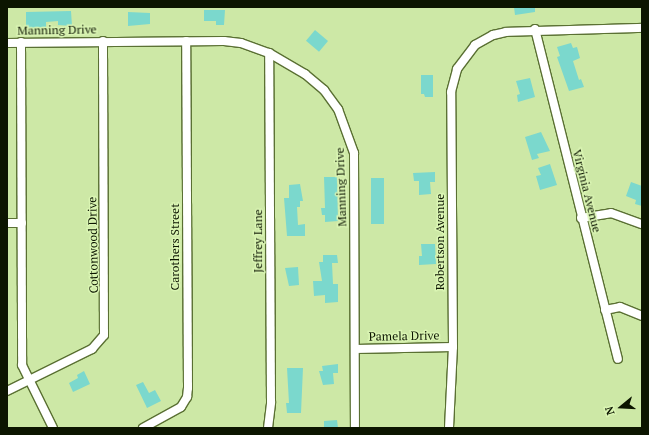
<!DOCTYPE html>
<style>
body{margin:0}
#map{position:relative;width:649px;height:435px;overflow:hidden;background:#cde8a6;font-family:"PT Serif",serif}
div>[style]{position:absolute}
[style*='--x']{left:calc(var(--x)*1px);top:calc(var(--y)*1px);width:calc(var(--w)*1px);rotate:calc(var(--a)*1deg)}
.building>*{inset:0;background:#7bd8cd;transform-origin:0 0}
.roads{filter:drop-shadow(1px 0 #5a7033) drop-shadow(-1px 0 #5a7033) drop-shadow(0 1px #5a7033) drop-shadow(0 -1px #5a7033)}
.minor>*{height:8px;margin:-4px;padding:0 4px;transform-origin:4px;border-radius:4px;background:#fff}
span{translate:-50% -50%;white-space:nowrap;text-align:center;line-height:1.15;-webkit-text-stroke:3px #daf5b3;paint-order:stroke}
.street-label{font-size:12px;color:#0c1500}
.frame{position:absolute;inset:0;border:8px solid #0c1500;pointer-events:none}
.north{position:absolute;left:601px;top:387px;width:40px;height:40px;-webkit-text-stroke:3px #daf5b3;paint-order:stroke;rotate:252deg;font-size:11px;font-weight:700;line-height:16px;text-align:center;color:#0c1500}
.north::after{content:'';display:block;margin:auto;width:14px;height:18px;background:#0c1500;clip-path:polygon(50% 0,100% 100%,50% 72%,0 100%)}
</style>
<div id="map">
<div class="building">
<div style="clip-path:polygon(514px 7px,535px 7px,535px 12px,515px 15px)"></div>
<div style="clip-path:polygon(204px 10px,225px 10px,224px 25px,216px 25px,216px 21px,204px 21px)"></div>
<div style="clip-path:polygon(71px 11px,72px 26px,58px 25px,58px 21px,46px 22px,46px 27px,26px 28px,26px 12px)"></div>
<div style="clip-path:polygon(128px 12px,150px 13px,150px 24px,128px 26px)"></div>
<div style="left:315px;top:30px;width:17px;height:14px;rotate:40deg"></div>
<div style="clip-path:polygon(571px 43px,573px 48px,577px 47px,580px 58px,573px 61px,579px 80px,581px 79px,584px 87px,569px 91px,557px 57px,560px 56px,557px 47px)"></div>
<div style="clip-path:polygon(421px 75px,433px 75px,433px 97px,425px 97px,424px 94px,421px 94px)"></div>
<div style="clip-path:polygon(530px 78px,535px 97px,518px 102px,517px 95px,520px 94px,516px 81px)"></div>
<div style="clip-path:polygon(541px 132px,550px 151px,537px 154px,539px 158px,532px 160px,525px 137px)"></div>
<div style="clip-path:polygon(550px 164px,557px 185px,540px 190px,536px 176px,541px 175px,538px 168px)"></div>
<div style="clip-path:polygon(435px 172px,435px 182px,430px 182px,431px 194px,419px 195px,419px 181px,414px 181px,413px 173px)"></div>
<div style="clip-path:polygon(324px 177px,337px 177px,338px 221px,325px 222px,325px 215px,322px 215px,321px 208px,325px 208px)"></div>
<div style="left:371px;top:178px;width:13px;height:46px"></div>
<div style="clip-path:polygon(631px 182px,642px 186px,642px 206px,635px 204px,636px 200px,626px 196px)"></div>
<div style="clip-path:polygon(300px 184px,303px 201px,300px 201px,300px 207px,297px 207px,298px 225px,305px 224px,305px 236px,287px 236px,284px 198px,289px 198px,289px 185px)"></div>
<div style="clip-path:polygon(421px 244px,435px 244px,436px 264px,419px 265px,419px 256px,422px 256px)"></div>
<div style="clip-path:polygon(323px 255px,337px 255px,338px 263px,332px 263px,333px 284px,338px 284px,338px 302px,325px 303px,325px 295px,314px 296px,313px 281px,322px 281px,319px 262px,323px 262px)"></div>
<div style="clip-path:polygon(298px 267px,299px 285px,289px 286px,285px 268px)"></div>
<div style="clip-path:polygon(338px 364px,338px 373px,333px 373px,334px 384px,323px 385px,319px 371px,323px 371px,322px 366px)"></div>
<div style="clip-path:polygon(287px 368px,303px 368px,301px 413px,287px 413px,286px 403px,289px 403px)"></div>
<div style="clip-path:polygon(84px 371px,90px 384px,73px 392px,69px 383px,78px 378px,77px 375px)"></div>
<div style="clip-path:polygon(143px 382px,149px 393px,155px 390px,161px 401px,147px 408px,136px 385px)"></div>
<div style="clip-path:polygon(337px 420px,338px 428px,324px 428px,324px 421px)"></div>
</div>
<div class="roads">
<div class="minor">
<div style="--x:535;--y:29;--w:340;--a:75.9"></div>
<div style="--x:21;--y:42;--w:323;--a:89.8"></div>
<div style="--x:22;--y:365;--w:70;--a:63.8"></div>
<div style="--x:7;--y:43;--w:217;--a:-0.5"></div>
<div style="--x:224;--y:41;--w:17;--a:7"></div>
<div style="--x:241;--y:43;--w:30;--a:20"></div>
<div style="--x:269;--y:53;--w:42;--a:30.3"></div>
<div style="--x:305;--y:74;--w:25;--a:40"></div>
<div style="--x:324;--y:90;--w:24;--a:54"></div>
<div style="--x:338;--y:109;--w:47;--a:70"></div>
<div style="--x:354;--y:153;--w:275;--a:89.8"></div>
<div style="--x:581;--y:218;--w:30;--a:-9"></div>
<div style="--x:611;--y:213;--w:33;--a:20"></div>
<div style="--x:7;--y:223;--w:15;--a:0"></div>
<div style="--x:605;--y:310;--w:15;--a:-11"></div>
<div style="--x:620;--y:307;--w:24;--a:22"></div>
<div style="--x:355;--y:349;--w:98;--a:-1.2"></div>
<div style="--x:7;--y:391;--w:95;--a:-26.3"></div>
<div style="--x:92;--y:349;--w:18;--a:-49"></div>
<div style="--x:104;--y:335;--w:294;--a:-90.2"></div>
<div style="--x:143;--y:428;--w:43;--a:-28.9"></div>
<div style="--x:181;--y:407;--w:12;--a:-59"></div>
<div style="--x:187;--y:397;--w:9;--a:-84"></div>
<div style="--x:188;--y:388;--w:347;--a:-90.3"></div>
<div style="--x:268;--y:428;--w:26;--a:-83"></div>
<div style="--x:271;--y:402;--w:349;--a:-90.3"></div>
<div style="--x:449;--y:428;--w:81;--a:-87.2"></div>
<div style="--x:453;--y:347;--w:255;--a:-90.4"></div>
<div style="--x:451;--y:92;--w:24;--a:-75"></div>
<div style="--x:457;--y:69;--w:30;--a:-53"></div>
<div style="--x:475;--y:45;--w:21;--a:-29"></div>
<div style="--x:493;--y:35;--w:13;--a:-13"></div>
<div style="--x:506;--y:32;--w:136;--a:-1.7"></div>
</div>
</div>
<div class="street-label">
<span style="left:57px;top:30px;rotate:-1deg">Manning Drive</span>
<span style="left:341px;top:187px;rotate:-92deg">Manning Drive</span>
<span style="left:587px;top:191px;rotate:76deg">Virginia Avenue</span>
<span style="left:258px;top:241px;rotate:-90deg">Jeffrey Lane</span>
<span style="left:440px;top:242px;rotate:-90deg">Robertson Avenue</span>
<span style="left:93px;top:245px;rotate:-91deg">Cottonwood Drive</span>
<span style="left:175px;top:247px;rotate:-90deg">Carothers Street</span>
<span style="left:404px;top:336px;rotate:-1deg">Pamela Drive</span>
</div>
<div class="frame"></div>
<div class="north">N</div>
</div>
